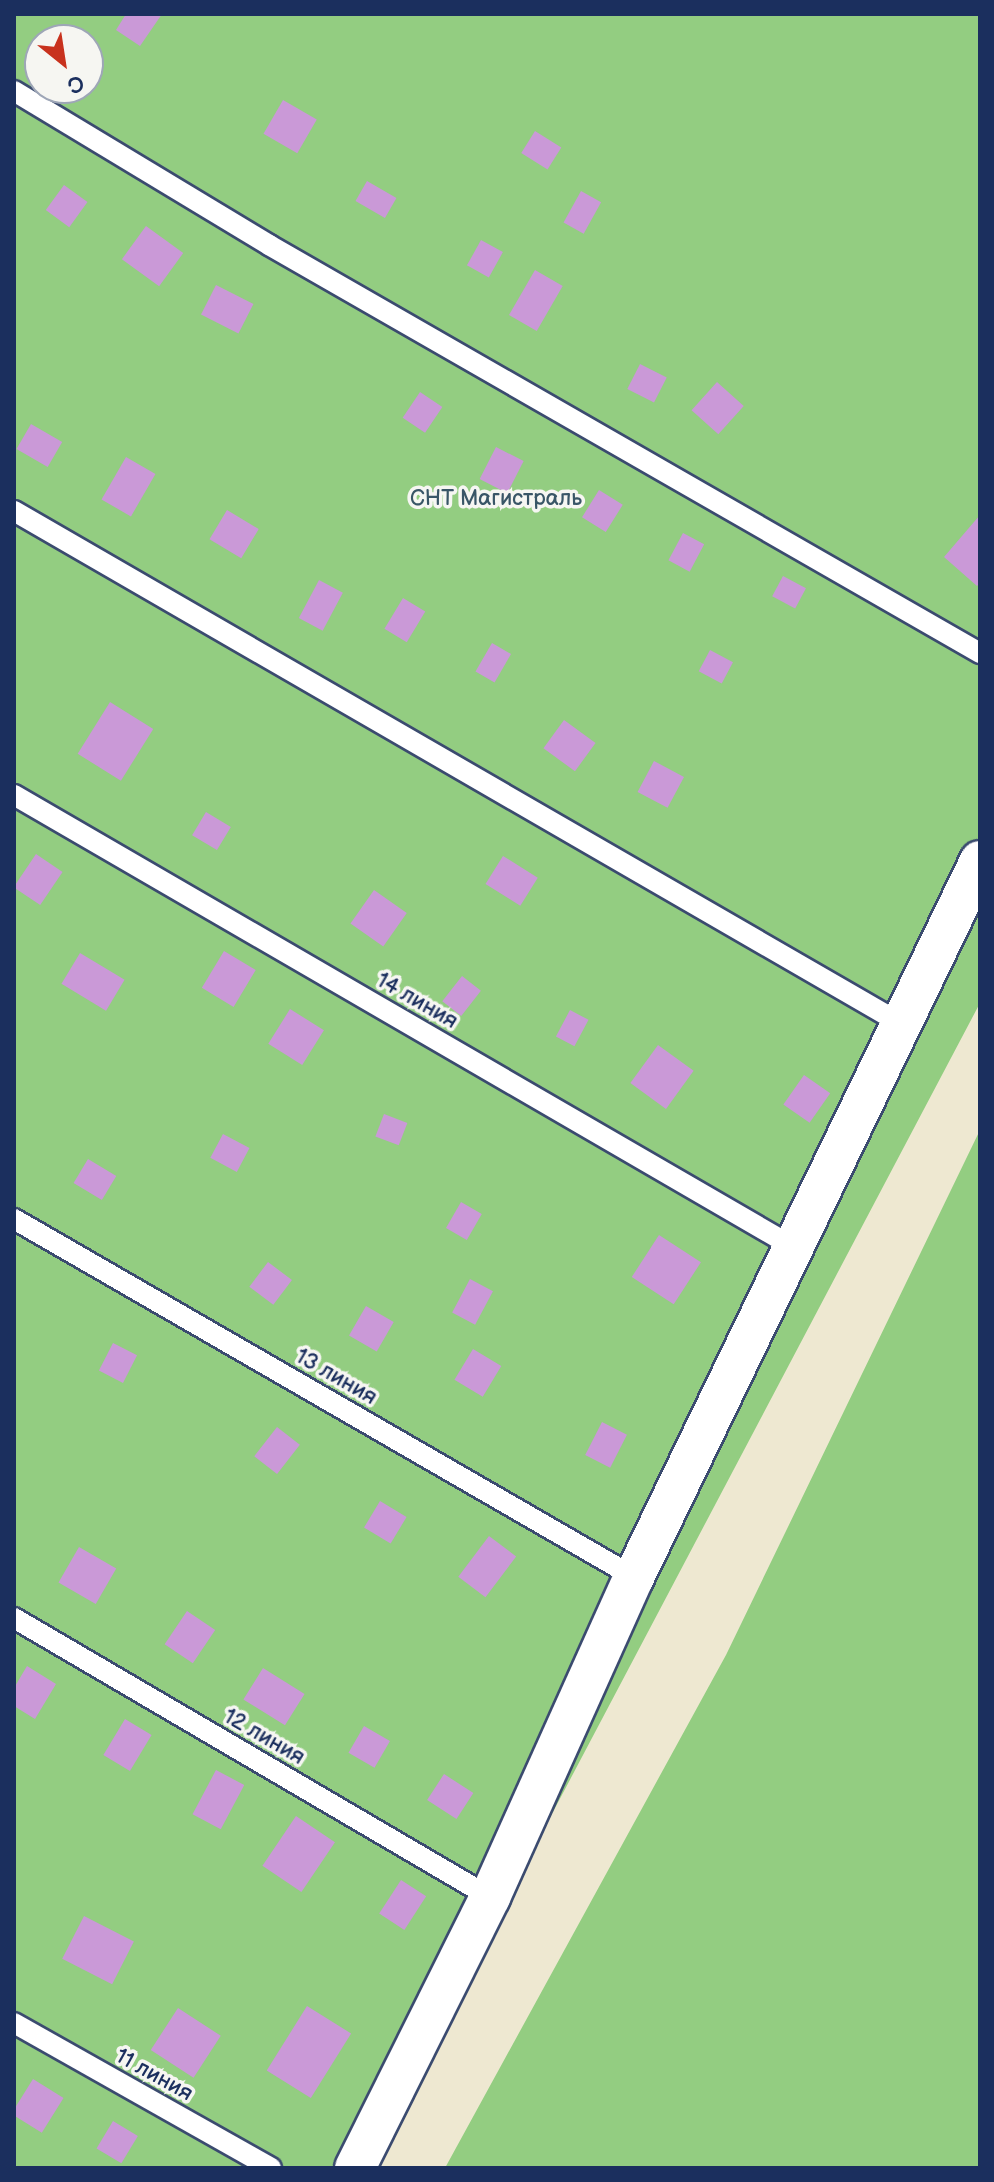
<!DOCTYPE html>
<meta charset="utf-8">
<style>
body{margin:0}
#map{position:relative;width:994px;height:2182px;overflow:hidden;background:#eee8d1;font-family:"Balsamiq Sans",sans-serif}
div>[style]{position:absolute}
[style*='--x']{left:calc(var(--x)*1px);top:calc(var(--y)*1px);width:calc(var(--w)*1px);rotate:calc(var(--a)*1deg)}
.green>*{inset:0;background:#93cd81}
.building>*{inset:0;background:#ca99d7;transform-origin:0 0}
.roads{filter:drop-shadow(2px 0 #3b4b6f) drop-shadow(-2px 0 #3b4b6f) drop-shadow(0 2px #3b4b6f) drop-shadow(0 -2px #3b4b6f)}
.service>*{height:20px;margin:-10px;padding:0 10px;transform-origin:10px;border-radius:10px;background:#fff}
.minor>*{height:40px;margin:-20px;padding:0 20px;transform-origin:20px;border-radius:20px;background:#fff}
span{translate:-50% -50%;white-space:nowrap;text-align:center;line-height:1.15;-webkit-text-stroke:7px #f6f6f2;paint-order:stroke}
.park-label{font-size:22px;color:#395667}
.street-label{font-size:22px;color:#1b2f5e}
.frame{position:absolute;inset:0;border:16px solid #1b2f5e;pointer-events:none}
.north{position:absolute;left:24px;top:24px;width:80px;height:80px;box-sizing:border-box;background:#f6f6f2;border:2px solid #9ea6b7;border-radius:50%;rotate:150deg;font-size:22px;font-weight:700;line-height:32px;text-align:center;color:#1b2f5e}
.north::after{content:'';display:block;margin:auto;width:28px;height:36px;background:#c8321e;clip-path:polygon(50% 0,100% 100%,50% 72%,0 100%)}
</style>
<div id="map">
<div class="green">
<div style="clip-path:polygon(evenodd,14px 14px,980px 14px,980px 1003px,365px 2168px,14px 2168px,14px 14px,40px 40px,88px 40px,88px 88px,40px 88px,40px 40px)"></div>
<div style="clip-path:polygon(980px 1130px,980px 2168px,445px 2168px,726px 1655px)"></div>
</div>
<div class="building">
<div style="clip-path:polygon(126px 14px,162px 14px,140px 46px,116px 30px)"></div>
<div style="left:283px;top:100px;width:39px;height:39px;rotate:30deg"></div>
<div style="left:535px;top:131px;width:31px;height:26px;rotate:32deg"></div>
<div style="left:367px;top:181px;width:34px;height:23px;rotate:30deg"></div>
<div style="left:64px;top:185px;width:29px;height:31px;rotate:36deg"></div>
<div style="left:581px;top:191px;width:23px;height:36px;rotate:29deg"></div>
<div style="left:146px;top:226px;width:46px;height:41px;rotate:36deg"></div>
<div style="left:481px;top:240px;width:25px;height:29px;rotate:29deg"></div>
<div style="left:535px;top:270px;width:32px;height:52px;rotate:30deg"></div>
<div style="left:216px;top:285px;width:42px;height:33px;rotate:27deg"></div>
<div style="left:640px;top:364px;width:30px;height:28px;rotate:27deg"></div>
<div style="left:717px;top:382px;width:36px;height:38px;rotate:42deg"></div>
<div style="left:420px;top:392px;width:27px;height:31px;rotate:34deg"></div>
<div style="left:31px;top:424px;width:36px;height:29px;rotate:30deg"></div>
<div style="left:496px;top:447px;width:31px;height:36px;rotate:27deg"></div>
<div style="left:126px;top:457px;width:34px;height:49px;rotate:30deg"></div>
<div style="left:599px;top:490px;width:28px;height:32px;rotate:32deg"></div>
<div style="left:227px;top:510px;width:37px;height:34px;rotate:31deg"></div>
<div style="clip-path:polygon(980px 515px,980px 583px,977px 586px,944px 557px)"></div>
<div style="left:683px;top:533px;width:24px;height:31px;rotate:28deg"></div>
<div style="left:783px;top:576px;width:26px;height:23px;rotate:28deg"></div>
<div style="left:319px;top:580px;width:27px;height:43px;rotate:28deg"></div>
<div style="left:403px;top:598px;width:26px;height:36px;rotate:31deg"></div>
<div style="left:492px;top:643px;width:22px;height:33px;rotate:30deg"></div>
<div style="left:710px;top:650px;width:26px;height:24px;rotate:28deg"></div>
<div style="left:110px;top:702px;width:51px;height:61px;rotate:32deg"></div>
<div style="left:564px;top:720px;width:39px;height:35px;rotate:36deg"></div>
<div style="left:654px;top:761px;width:34px;height:35px;rotate:28deg"></div>
<div style="left:206px;top:812px;width:29px;height:27px;rotate:31deg"></div>
<div style="left:36px;top:854px;width:32px;height:40px;rotate:34deg"></div>
<div style="left:503px;top:856px;width:41px;height:33px;rotate:32deg"></div>
<div style="left:374px;top:890px;width:40px;height:41px;rotate:35deg"></div>
<div style="left:224px;top:951px;width:37px;height:43px;rotate:31deg"></div>
<div style="left:80px;top:953px;width:52px;height:36px;rotate:31deg"></div>
<div style="left:462px;top:976px;width:24px;height:32px;rotate:38deg"></div>
<div style="left:290px;top:1009px;width:40px;height:41px;rotate:32deg"></div>
<div style="left:570px;top:1010px;width:21px;height:30px;rotate:28deg"></div>
<div style="left:658px;top:1045px;width:44px;height:47px;rotate:36deg"></div>
<div style="left:804px;top:1075px;width:32px;height:36px;rotate:35deg"></div>
<div style="left:384px;top:1114px;width:25px;height:24px;rotate:21deg"></div>
<div style="left:223px;top:1134px;width:30px;height:27px;rotate:28deg"></div>
<div style="left:88px;top:1159px;width:33px;height:28px;rotate:31deg"></div>
<div style="left:461px;top:1202px;width:24px;height:30px;rotate:30deg"></div>
<div style="left:659px;top:1235px;width:50px;height:50px;rotate:33deg"></div>
<div style="left:268px;top:1262px;width:30px;height:31px;rotate:37deg"></div>
<div style="left:470px;top:1279px;width:26px;height:38px;rotate:28deg"></div>
<div style="left:366px;top:1306px;width:32px;height:34px;rotate:30deg"></div>
<div style="left:113px;top:1343px;width:27px;height:31px;rotate:27deg"></div>
<div style="left:473px;top:1349px;width:33px;height:36px;rotate:31deg"></div>
<div style="left:602px;top:1422px;width:28px;height:37px;rotate:27deg"></div>
<div style="left:277px;top:1427px;width:29px;height:37px;rotate:38deg"></div>
<div style="left:380px;top:1501px;width:31px;height:31px;rotate:31deg"></div>
<div style="left:489px;top:1536px;width:34px;height:51px;rotate:37deg"></div>
<div style="left:79px;top:1547px;width:43px;height:41px;rotate:30deg"></div>
<div style="left:187px;top:1611px;width:34px;height:40px;rotate:34deg"></div>
<div style="clip-path:polygon(27px 1666px,56px 1684px,35px 1719px,14px 1706px,14px 1688px)"></div>
<div style="left:263px;top:1668px;width:49px;height:37px;rotate:32deg"></div>
<div style="left:125px;top:1719px;width:31px;height:42px;rotate:31deg"></div>
<div style="left:364px;top:1726px;width:30px;height:31px;rotate:30deg"></div>
<div style="left:216px;top:1770px;width:32px;height:50px;rotate:28deg"></div>
<div style="left:444px;top:1774px;width:35px;height:31px;rotate:33deg"></div>
<div style="left:296px;top:1816px;width:47px;height:60px;rotate:34deg"></div>
<div style="left:401px;top:1880px;width:30px;height:40px;rotate:33deg"></div>
<div style="left:84px;top:1916px;width:56px;height:48px;rotate:27deg"></div>
<div style="left:307px;top:2006px;width:52px;height:76px;rotate:32deg"></div>
<div style="left:178px;top:2008px;width:51px;height:50px;rotate:33deg"></div>
<div style="left:33px;top:2079px;width:36px;height:41px;rotate:32deg"></div>
<div style="left:113px;top:2121px;width:29px;height:32px;rotate:31deg"></div>
</div>
<div class="roads">
<div class="service">
<div style="--x:14;--y:91;--w:298;--a:31.1"></div>
<div style="--x:269;--y:245;--w:820;--a:29.85"></div>
<div style="--x:14;--y:511;--w:1026;--a:30.02"></div>
<div style="--x:14;--y:795;--w:903;--a:30.11"></div>
<div style="--x:14;--y:1219;--w:716;--a:30"></div>
<div style="--x:14;--y:1618;--w:552;--a:30.38"></div>
<div style="--x:14;--y:2023;--w:295;--a:29.4"></div>
</div>
<div class="minor">
<div style="--x:355;--y:2168;--w:303;--a:-63.5"></div>
<div style="--x:490;--y:1897;--w:351;--a:-65.8"></div>
<div style="--x:634;--y:1577;--w:795;--a:-64.21"></div>
</div>
</div>
<div class="park-label">
<span style="left:496px;top:499px">СНТ Магистраль</span>
</div>
<div class="street-label">
<span style="left:417px;top:1001px;rotate:30deg">14 линия</span>
<span style="left:336px;top:1377px;rotate:30deg">13 линия</span>
<span style="left:264px;top:1737px;rotate:30deg">12 линия</span>
<span style="left:154px;top:2075px;rotate:29deg">11 линия</span>
</div>
<div class="frame"></div>
<div class="north">С</div>
</div>
